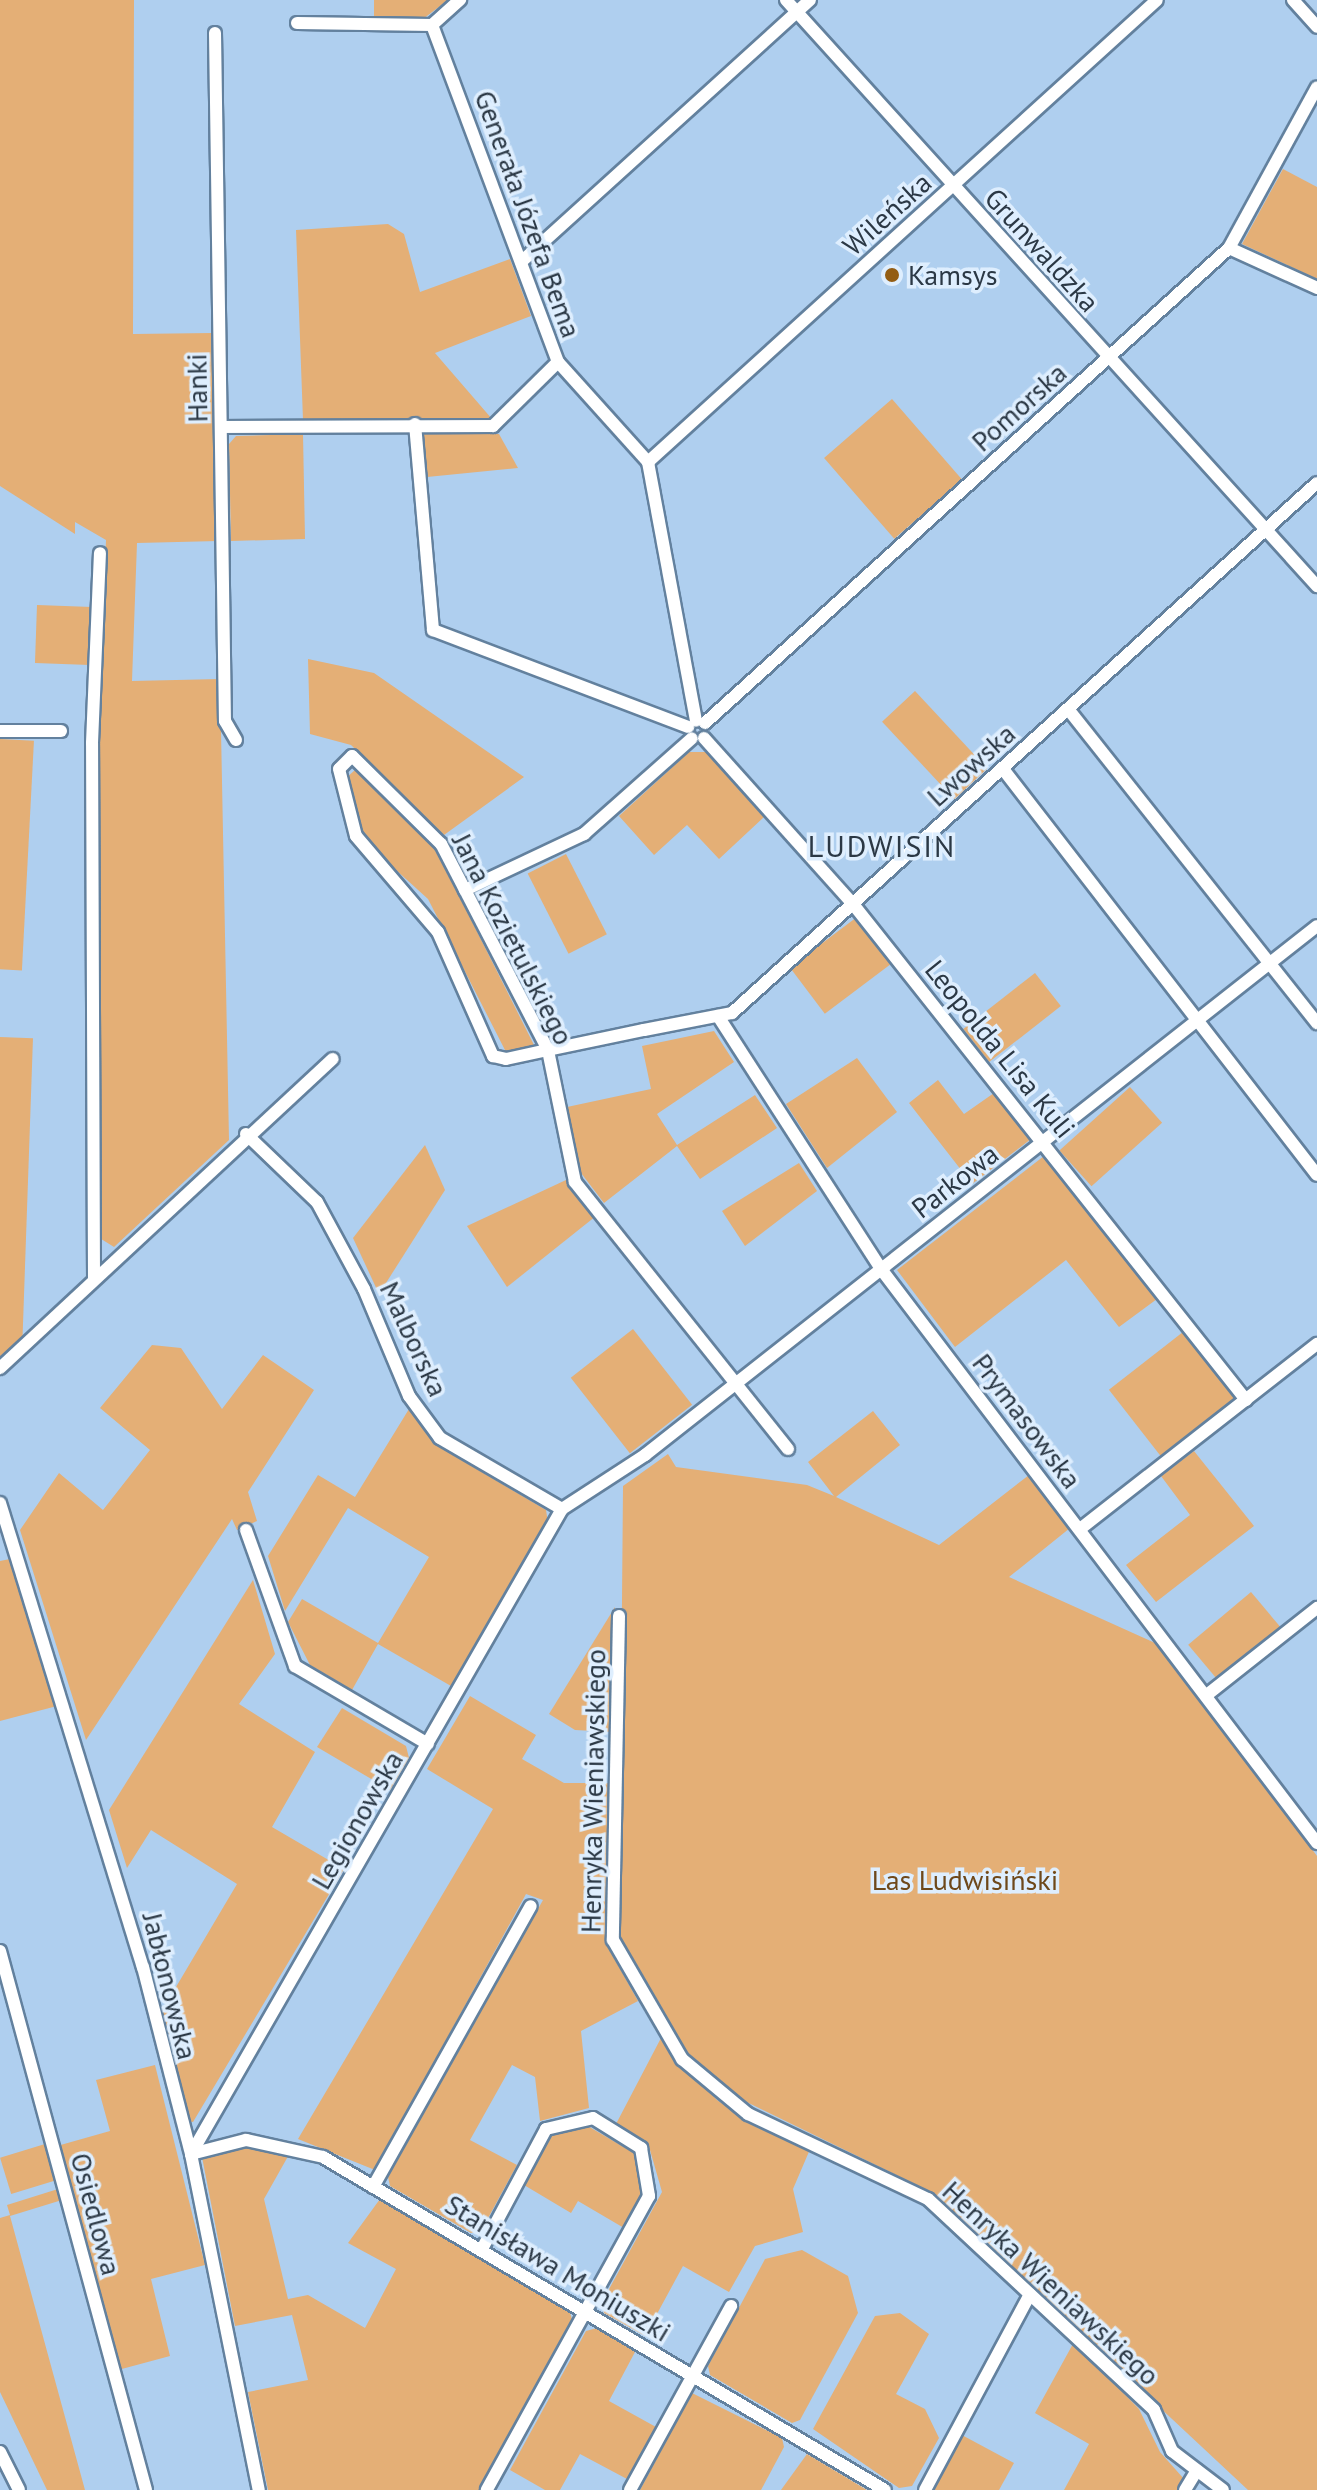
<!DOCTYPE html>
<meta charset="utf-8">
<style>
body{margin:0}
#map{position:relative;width:1317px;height:2490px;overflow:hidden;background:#afcfef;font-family:"PT Sans",sans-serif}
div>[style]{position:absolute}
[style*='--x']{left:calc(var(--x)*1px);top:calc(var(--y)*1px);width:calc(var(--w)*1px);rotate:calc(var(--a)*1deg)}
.green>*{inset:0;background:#e4af76;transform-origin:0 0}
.roads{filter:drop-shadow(2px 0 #63819e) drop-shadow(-2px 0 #63819e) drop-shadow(0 2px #63819e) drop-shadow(0 -2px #63819e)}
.minor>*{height:12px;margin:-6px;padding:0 6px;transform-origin:6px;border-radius:6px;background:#fff}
.dots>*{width:22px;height:22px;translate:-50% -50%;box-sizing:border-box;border:4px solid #deeefe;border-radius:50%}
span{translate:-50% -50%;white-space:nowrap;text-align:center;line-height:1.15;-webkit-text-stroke:7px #deeefe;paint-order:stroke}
.street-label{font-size:28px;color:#2b3845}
.poi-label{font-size:28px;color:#2b3845}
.left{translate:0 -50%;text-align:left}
.park-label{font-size:28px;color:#6e481a}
.neighbourhood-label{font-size:30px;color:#2b3845;letter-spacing:2px}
</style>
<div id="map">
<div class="green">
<div style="clip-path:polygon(0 0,134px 0,133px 334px,212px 333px,218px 541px,137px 543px,132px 681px,220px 679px,229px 1140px,114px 1247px,98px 1237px,98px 743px,106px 540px,75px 522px,75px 534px,0 486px)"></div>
<div style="clip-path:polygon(374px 0,448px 0,423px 19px,374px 16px)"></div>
<div style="clip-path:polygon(1283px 169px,1317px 187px,1317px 279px,1242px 244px)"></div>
<div style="clip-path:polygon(388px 224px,404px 234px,420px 292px,510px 259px,531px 316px,435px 353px,492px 419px,303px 420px,296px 230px)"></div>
<div style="left:892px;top:399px;width:107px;height:90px;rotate:49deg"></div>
<div style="clip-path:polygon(303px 434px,305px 539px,231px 541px,229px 444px,236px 436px)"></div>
<div style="clip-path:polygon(423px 434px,499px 434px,518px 468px,427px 477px)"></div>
<div style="left:37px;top:605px;width:55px;height:58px;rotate:2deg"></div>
<div style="clip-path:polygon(308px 659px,374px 673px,524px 777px,444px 835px,351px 745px,310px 734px)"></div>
<div style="left:915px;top:691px;width:106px;height:45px;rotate:47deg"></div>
<div style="left:0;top:739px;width:34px;height:230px;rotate:3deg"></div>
<div style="clip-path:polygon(689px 752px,706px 752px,764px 817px,719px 859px,687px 825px,654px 855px,619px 816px)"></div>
<div style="clip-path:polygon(356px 769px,433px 844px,534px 1045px,506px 1052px,428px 899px,363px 840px,344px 780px)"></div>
<div style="left:566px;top:854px;width:90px;height:43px;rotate:63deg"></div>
<div style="left:857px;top:917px;width:58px;height:84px;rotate:53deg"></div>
<div style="left:1035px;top:973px;width:42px;height:91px;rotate:52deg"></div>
<div style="clip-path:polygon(714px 1031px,734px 1062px,657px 1114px,677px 1145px,755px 1095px,777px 1128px,700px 1179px,677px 1146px,604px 1203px,581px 1173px,567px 1107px,651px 1089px,642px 1046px)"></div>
<div style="left:0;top:1037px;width:33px;height:320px;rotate:2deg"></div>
<div style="clip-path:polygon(857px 1058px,897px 1112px,827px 1168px,786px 1104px)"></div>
<div style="clip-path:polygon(938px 1080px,964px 1114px,994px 1093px,1031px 1139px,972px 1184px,909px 1103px)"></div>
<div style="left:1130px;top:1087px;width:48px;height:95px;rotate:48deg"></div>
<div style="clip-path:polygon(425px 1145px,445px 1190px,379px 1294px,353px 1238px)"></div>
<div style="clip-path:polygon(1044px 1156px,1157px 1299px,1119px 1327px,1066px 1260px,955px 1347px,897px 1270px)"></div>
<div style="clip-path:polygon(799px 1163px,817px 1191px,745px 1246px,722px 1211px)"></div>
<div style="clip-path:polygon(566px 1180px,596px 1216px,507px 1287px,467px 1226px)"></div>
<div style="left:633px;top:1329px;width:96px;height:79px;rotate:52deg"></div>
<div style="left:1183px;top:1332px;width:84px;height:94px;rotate:52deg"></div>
<div style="clip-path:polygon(152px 1345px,181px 1348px,222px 1409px,263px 1355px,314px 1390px,248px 1492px,257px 1521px,237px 1530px,232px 1519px,86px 1740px,20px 1530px,59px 1473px,103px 1510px,150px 1450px,100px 1408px)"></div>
<div style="clip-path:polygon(409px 1409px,438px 1446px,546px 1510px,548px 1523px,451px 1686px,378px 1644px,352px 1690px,310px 1665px,288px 1622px,302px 1599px,378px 1643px,429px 1557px,348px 1508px,285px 1611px,268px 1556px,318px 1475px,355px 1497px)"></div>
<div style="clip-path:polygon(873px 1411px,900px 1445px,836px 1497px,939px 1545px,1029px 1475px,1070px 1528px,1009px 1577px,1164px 1647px,1317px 1856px,1317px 2490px,1248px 2490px,927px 2190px,724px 2091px,682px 2050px,619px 1944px,623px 1486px,668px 1454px,676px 1467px,807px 1485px,834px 1496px,808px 1462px)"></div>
<div style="clip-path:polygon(1194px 1451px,1254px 1526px,1156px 1602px,1126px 1565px,1190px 1515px,1161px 1476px)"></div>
<div style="clip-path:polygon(10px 1559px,57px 1706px,0 1721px,0 1561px)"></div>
<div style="clip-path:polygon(253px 1580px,275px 1654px,239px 1704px,315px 1752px,272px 1827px,344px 1869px,193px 2122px,186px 2121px,160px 2014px,237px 1884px,151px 1830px,127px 1868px,109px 1810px)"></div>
<div style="left:1251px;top:1592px;width:47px;height:82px;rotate:50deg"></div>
<div style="clip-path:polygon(615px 1607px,613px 1732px,575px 1730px,549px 1714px)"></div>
<div style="clip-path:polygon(470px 1696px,536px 1735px,522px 1759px,564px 1783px,611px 1783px,608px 1947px,638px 2001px,581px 2031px,589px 2108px,540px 2121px,535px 2077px,512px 2065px,470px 2140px,517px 2165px,481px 2231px,471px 2233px,390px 2186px,388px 2177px,543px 1900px,526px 1894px,375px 2170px,298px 2139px,493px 1809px,427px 1769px)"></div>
<div style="clip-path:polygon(342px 1708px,406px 1746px,409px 1758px,390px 1790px,317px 1747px)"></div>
<div style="clip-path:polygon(661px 2038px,717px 2100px,758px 2128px,811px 2147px,793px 2189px,803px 2232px,755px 2246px,729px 2292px,683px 2266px,645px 2336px,604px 2313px,602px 2302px,662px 2192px,648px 2143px,616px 2124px)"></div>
<div style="clip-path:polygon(155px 2065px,205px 2265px,151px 2279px,170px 2356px,118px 2370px,57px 2146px,110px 2131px,96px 2080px)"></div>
<div style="clip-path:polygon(586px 2125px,634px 2153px,645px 2188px,624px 2228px,578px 2201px,571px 2213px,524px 2185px,551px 2135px)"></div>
<div style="left:45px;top:2144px;width:38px;height:47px;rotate:73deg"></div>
<div style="clip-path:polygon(253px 2147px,291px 2151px,264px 2199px,288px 2299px,308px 2295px,365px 2328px,396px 2269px,348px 2243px,380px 2199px,570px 2313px,573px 2322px,482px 2490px,268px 2490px,248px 2392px,308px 2380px,292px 2315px,235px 2326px,202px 2157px)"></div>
<div style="clip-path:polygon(58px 2189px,62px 2200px,10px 2216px,85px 2490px,47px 2490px,0 2392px,0 2218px,10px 2215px,7px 2205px)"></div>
<div style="clip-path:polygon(802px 2250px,848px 2276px,858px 2313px,800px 2420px,792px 2423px,710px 2375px,708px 2366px,765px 2259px)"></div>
<div style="clip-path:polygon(900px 2313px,929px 2334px,896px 2394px,925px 2409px,939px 2438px,912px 2486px,899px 2488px,813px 2429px,875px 2316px)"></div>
<div style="clip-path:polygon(597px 2328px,635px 2352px,609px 2401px,656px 2427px,627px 2479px,580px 2454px,560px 2490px,545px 2490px,510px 2470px,586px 2331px)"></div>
<div style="clip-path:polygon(1074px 2342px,1139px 2409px,1160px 2452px,1184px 2479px,1178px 2490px,1064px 2490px,1089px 2444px,1035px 2413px)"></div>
<div style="clip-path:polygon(692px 2393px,782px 2438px,784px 2447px,761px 2490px,640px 2490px)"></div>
<div style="clip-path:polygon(960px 2434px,1014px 2463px,999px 2490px,929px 2490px)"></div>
<div style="clip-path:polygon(807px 2454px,867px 2490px,781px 2490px)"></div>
</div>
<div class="roads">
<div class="minor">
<div style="--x:786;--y:0;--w:791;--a:47.82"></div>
<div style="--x:1293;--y:0;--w:36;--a:48"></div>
<div style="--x:297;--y:23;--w:135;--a:0.8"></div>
<div style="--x:432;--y:25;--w:38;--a:-42"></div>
<div style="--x:432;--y:25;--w:360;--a:69.5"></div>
<div style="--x:558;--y:362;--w:135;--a:48"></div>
<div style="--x:648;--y:462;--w:263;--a:79.5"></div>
<div style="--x:215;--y:33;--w:688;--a:89.17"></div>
<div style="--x:225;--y:721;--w:22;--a:60"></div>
<div style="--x:1229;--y:248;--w:97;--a:24.4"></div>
<div style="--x:521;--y:262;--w:390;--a:-42.2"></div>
<div style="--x:415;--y:424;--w:207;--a:85"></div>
<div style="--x:433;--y:630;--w:273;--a:20.8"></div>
<div style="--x:222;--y:427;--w:271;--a:-0.2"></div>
<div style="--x:493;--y:426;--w:91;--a:-44.6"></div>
<div style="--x:648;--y:462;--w:687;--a:-42.23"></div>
<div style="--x:1068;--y:709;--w:401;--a:51.6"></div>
<div style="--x:705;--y:723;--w:707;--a:-42.19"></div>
<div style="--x:1229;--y:248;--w:183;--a:-61.3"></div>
<div style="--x:0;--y:731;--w:61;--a:0"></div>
<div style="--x:704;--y:738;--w:223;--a:48.1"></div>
<div style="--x:853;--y:904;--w:633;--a:51.61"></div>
<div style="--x:1003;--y:769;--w:513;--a:52.28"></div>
<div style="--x:465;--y:890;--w:132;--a:-25.2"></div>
<div style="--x:584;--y:834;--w:144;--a:-41.6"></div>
<div style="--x:718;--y:1016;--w:301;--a:57.2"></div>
<div style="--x:881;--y:1269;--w:721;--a:52.78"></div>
<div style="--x:246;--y:1134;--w:98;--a:43.8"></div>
<div style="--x:317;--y:1202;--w:99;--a:61.6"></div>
<div style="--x:364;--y:1289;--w:116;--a:67.2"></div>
<div style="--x:409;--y:1396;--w:52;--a:53.6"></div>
<div style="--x:440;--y:1438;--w:141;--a:30.2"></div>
<div style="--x:94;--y:1278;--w:535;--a:-90.21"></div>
<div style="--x:92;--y:743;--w:190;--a:-87.6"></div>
<div style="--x:0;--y:1368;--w:454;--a:-42.9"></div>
<div style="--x:788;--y:1449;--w:342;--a:-128.6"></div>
<div style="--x:575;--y:1182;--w:135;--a:-101.6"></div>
<div style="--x:548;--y:1050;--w:232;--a:-117.4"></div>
<div style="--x:441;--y:844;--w:125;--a:-135.3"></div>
<div style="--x:352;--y:756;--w:18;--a:135"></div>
<div style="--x:339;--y:769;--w:69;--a:75.8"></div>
<div style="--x:356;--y:836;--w:126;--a:49.5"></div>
<div style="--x:438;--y:932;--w:136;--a:66.1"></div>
<div style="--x:493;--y:1056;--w:13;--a:13"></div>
<div style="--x:506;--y:1059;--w:43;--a:-12.1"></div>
<div style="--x:548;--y:1050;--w:98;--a:-11.8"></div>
<div style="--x:644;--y:1030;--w:90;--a:-10.9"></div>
<div style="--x:732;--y:1013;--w:789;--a:-42.18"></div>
<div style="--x:0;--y:1503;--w:486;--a:72.9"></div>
<div style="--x:143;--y:1967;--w:193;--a:75.6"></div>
<div style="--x:191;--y:2154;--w:343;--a:78.6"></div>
<div style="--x:562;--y:1509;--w:99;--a:-33"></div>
<div style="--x:645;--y:1455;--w:855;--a:-38.21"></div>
<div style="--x:1080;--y:1529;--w:301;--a:-38"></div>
<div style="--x:246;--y:1530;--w:145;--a:70.2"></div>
<div style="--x:295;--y:1666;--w:154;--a:30.4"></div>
<div style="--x:619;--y:1616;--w:324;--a:91.1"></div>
<div style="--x:613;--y:1940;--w:138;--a:59.9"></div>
<div style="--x:682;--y:2059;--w:86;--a:39.8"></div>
<div style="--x:748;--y:2114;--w:199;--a:25.3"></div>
<div style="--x:928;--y:2199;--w:309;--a:43"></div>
<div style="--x:1154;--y:2410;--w:45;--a:66.3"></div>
<div style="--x:1172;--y:2451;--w:64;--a:37.4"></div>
<div style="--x:1208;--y:1694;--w:139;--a:-38.3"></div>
<div style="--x:0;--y:1951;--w:558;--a:74.84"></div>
<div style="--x:191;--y:2154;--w:57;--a:-14.3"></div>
<div style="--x:246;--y:2140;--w:79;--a:12.4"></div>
<div style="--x:323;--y:2157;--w:653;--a:30.65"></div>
<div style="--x:191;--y:2154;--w:744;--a:-60.09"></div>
<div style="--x:373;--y:2187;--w:322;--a:-60.7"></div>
<div style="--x:482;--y:2249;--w:136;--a:-61.9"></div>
<div style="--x:546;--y:2129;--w:48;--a:-13.2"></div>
<div style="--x:593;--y:2118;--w:57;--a:32"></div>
<div style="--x:641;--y:2148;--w:49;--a:80.5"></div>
<div style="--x:649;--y:2196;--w:336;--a:118.9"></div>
<div style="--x:0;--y:2452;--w:42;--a:63.4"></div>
<div style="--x:630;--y:2490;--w:210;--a:-61.2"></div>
<div style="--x:925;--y:2490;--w:222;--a:-61.8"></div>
<div style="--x:1185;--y:2490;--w:23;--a:-59"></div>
</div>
</div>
<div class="dots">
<div style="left:892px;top:275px;background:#935d13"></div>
</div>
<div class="street-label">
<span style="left:528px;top:214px;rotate:70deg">Generała Józefa Bema</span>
<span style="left:887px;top:214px;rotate:-42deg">Wileńska</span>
<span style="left:1042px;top:250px;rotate:48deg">Grunwaldzka</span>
<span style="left:197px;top:388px;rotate:-91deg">Hanki</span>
<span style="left:1019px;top:407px;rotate:-42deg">Pomorska</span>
<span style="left:971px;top:765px;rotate:-42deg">Lwowska</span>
<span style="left:513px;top:939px;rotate:63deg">Jana Kozietulskiego</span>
<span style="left:1000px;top:1049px;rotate:51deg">Leopolda Lisa Kuli</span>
<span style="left:955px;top:1181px;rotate:-38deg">Parkowa</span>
<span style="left:414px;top:1339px;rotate:65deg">Malborska</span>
<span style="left:1027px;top:1421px;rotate:53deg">Prymasowska</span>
<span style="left:593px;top:1791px;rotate:-89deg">Henryka Wieniawskiego</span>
<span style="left:357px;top:1820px;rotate:-60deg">Legionowska</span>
<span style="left:170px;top:1986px;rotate:76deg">Jabłonowska</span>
<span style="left:96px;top:2214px;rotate:75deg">Osiedlowa</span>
<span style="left:558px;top:2268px;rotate:31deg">Stanisława Moniuszki</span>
<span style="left:1051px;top:2283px;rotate:43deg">Henryka Wieniawskiego</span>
</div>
<div class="poi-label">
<span class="left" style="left:908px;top:275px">Kamsys</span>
</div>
<div class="park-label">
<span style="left:965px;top:1880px">Las Ludwisiński</span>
</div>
<div class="neighbourhood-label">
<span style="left:882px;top:846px">LUDWISIN</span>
</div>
</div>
